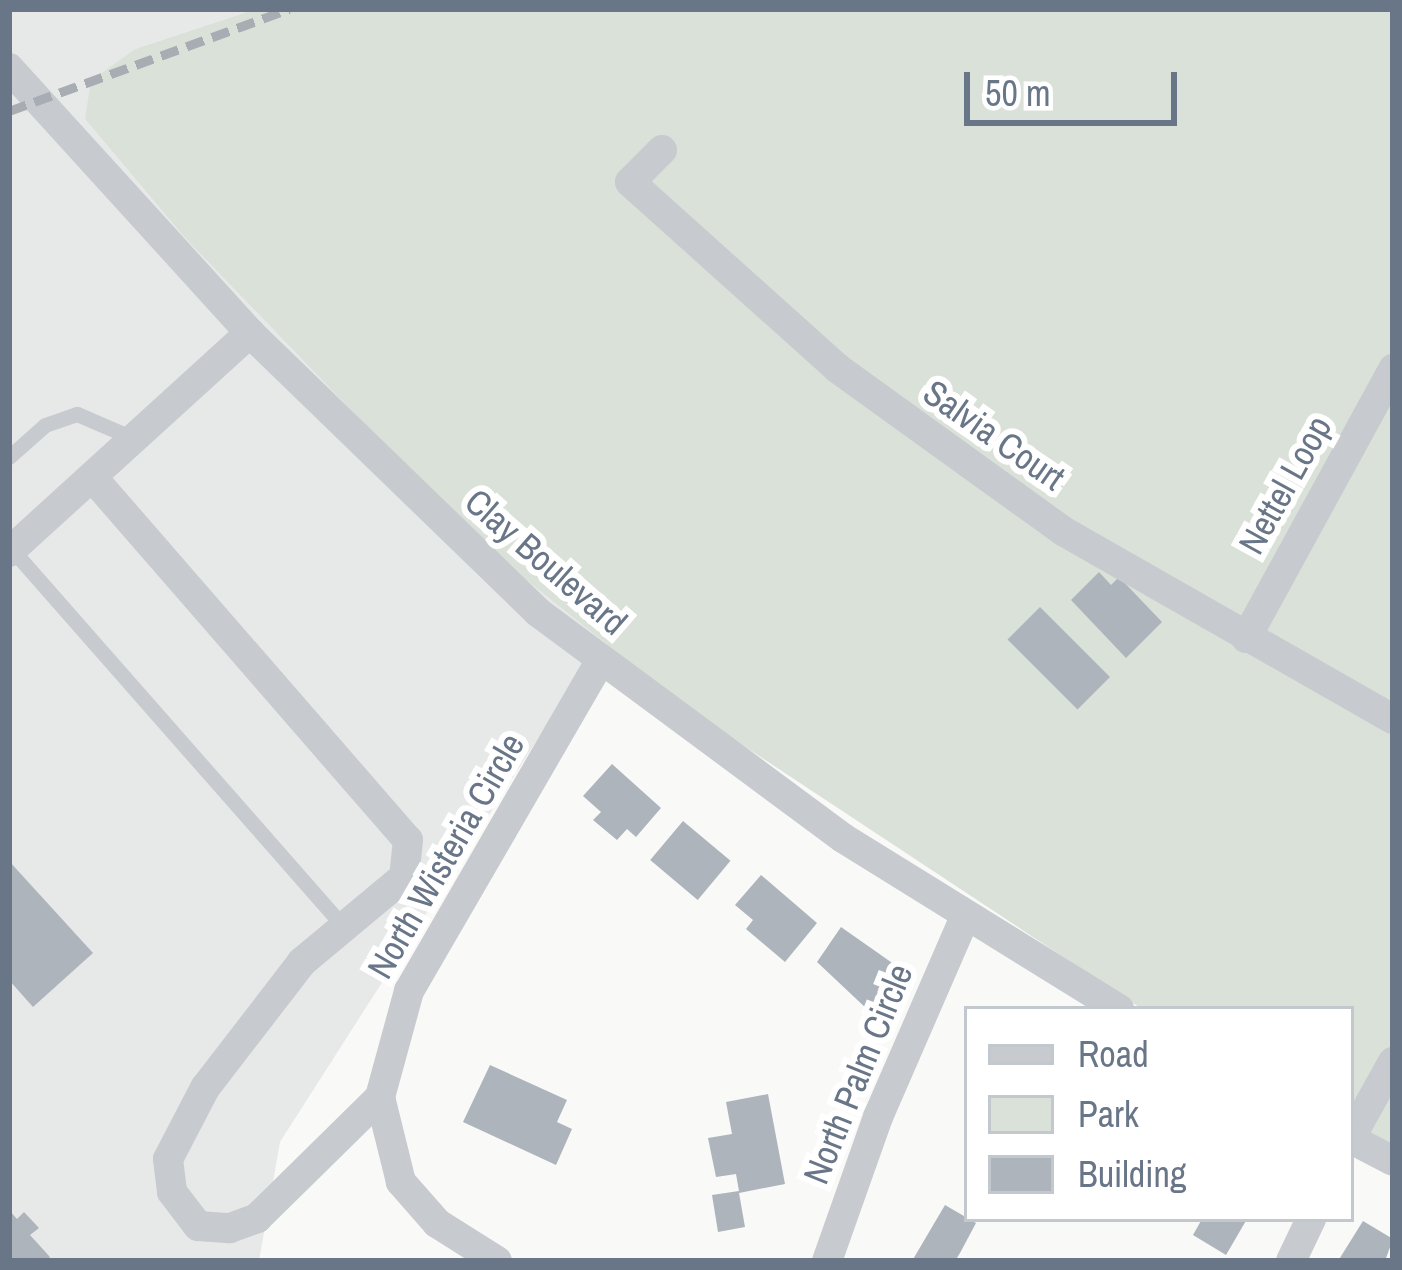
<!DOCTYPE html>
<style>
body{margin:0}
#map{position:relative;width:1402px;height:1270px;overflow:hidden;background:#f9f9f7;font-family:"Archivo Narrow",sans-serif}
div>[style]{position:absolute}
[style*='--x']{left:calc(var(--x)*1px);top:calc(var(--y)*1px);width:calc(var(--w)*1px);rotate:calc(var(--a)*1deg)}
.built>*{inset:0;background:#e7e8e8}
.green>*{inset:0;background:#dae1d8}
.building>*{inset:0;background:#aeb4bc;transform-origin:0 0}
.lane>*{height:15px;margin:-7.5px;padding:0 7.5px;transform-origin:7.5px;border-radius:7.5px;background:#c7cace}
.street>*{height:30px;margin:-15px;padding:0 15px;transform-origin:15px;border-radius:15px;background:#c7cace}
.rail>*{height:9px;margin-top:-4.5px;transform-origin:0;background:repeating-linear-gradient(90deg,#a8acb3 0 18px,transparent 0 27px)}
span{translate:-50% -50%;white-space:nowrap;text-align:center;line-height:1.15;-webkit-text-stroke:12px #fff;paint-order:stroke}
.street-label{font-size:36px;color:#697688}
.frame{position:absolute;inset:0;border:12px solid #697688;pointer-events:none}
.legend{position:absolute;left:964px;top:1006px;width:390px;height:216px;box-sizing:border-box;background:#fff;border:3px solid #c3c8cf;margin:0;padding:15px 21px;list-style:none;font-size:36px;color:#697688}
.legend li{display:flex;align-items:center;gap:24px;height:60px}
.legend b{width:60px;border:3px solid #c3c8cf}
.scale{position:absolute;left:964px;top:72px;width:213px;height:54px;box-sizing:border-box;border:6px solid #697688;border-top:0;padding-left:15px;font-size:36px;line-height:42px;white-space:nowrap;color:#697688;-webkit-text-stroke:9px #fff;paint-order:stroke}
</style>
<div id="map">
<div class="built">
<div style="clip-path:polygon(9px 9px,256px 9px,135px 49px,85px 119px,185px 238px,476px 540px,601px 640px,280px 1142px,259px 1261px,9px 1261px)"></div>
</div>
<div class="green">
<div style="clip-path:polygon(256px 9px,1393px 9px,1393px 1154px,1351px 1130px,1351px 1009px,1142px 1009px,685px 707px,476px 540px,185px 238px,85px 119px,91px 81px,135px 49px)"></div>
</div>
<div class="building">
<div style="clip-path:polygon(1099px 572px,1111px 585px,1119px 577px,1162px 622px,1126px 658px,1071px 600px)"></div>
<div style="left:1040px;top:607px;width:99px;height:46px;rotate:45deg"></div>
<div style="clip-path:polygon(612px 764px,661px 808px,636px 837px,627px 829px,617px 840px,593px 820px,601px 812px,583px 796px)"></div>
<div style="left:683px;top:821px;width:62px;height:51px;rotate:40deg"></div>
<div style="clip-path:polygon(9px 861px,93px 953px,33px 1007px,9px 980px)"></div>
<div style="clip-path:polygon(761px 875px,817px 923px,785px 962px,746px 929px,753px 920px,735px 905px)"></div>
<div style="clip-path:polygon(841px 927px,898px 967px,868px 1010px,817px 962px)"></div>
<div style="clip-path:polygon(490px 1065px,567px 1100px,557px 1122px,572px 1129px,556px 1165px,463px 1122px)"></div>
<div style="clip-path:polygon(768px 1094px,785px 1184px,739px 1193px,745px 1227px,718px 1232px,712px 1195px,739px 1191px,736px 1174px,716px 1177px,708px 1138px,732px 1134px,726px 1102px)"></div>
<div style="clip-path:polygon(945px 1205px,976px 1223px,960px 1253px,955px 1261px,912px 1261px)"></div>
<div style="clip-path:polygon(9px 1210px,17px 1219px,24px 1212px,39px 1228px,30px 1235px,50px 1257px,46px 1261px,9px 1261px)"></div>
<div style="clip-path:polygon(1202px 1219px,1247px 1219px,1226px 1255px,1193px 1235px)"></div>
<div style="clip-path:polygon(1363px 1221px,1393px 1239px,1385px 1261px,1338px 1261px)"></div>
</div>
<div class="lane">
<div style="--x:9;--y:457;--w:48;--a:-41.6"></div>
<div style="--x:45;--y:425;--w:34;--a:-19"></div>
<div style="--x:77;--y:414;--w:63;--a:23.3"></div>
<div style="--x:9;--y:546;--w:506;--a:48.69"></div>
</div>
<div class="street">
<div style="--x:9;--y:68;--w:358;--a:47.7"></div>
<div style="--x:250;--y:333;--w:402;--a:44.1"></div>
<div style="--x:539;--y:613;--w:378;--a:36.5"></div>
<div style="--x:843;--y:838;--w:325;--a:31.8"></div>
<div style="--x:662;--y:150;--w:45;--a:135"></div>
<div style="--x:630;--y:182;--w:278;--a:41.9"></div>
<div style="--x:837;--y:368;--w:279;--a:35.8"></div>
<div style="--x:1063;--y:531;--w:380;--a:29.7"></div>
<div style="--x:93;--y:478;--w:480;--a:49"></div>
<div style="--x:408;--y:840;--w:37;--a:96"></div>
<div style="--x:404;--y:877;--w:133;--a:140.2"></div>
<div style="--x:302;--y:962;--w:159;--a:127.6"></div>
<div style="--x:205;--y:1088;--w:80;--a:117.5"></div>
<div style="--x:168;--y:1159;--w:33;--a:83"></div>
<div style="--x:172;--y:1192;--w:43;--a:52.6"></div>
<div style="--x:198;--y:1226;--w:32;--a:4"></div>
<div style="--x:230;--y:1228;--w:29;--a:-20"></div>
<div style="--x:257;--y:1218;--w:173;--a:-44.5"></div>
<div style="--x:9;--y:552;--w:326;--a:-42.3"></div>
<div style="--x:1246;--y:638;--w:307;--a:-61.3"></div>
<div style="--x:1351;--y:1137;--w:86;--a:-60.8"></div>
<div style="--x:1351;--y:1139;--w:47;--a:27.6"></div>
<div style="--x:497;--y:1261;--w:71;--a:-147.7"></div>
<div style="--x:437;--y:1223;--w:55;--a:-131.3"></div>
<div style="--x:401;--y:1182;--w:88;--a:-103.9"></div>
<div style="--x:380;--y:1097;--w:110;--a:-74.7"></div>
<div style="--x:409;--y:991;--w:380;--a:-59.9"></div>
<div style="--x:827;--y:1261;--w:153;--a:-70.5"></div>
<div style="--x:878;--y:1117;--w:218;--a:-66.5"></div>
<div style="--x:1291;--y:1261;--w:47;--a:-64.5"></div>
</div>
<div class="rail">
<div style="--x:9;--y:111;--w:298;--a:-20"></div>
</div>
<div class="street-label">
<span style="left:994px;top:435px;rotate:35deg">Salvia Court</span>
<span style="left:1285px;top:485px;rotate:-61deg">Nettel Loop</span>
<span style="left:546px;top:562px;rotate:41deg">Clay Boulevard</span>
<span style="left:446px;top:856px;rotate:-60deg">North Wisteria Circle</span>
<span style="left:858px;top:1074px;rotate:-68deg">North Palm Circle</span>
</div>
<div class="frame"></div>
<ul class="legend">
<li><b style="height:15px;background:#c7cace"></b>Road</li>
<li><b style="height:33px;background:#dae1d8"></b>Park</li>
<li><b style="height:33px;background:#aeb4bc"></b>Building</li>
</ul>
<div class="scale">50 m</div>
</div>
